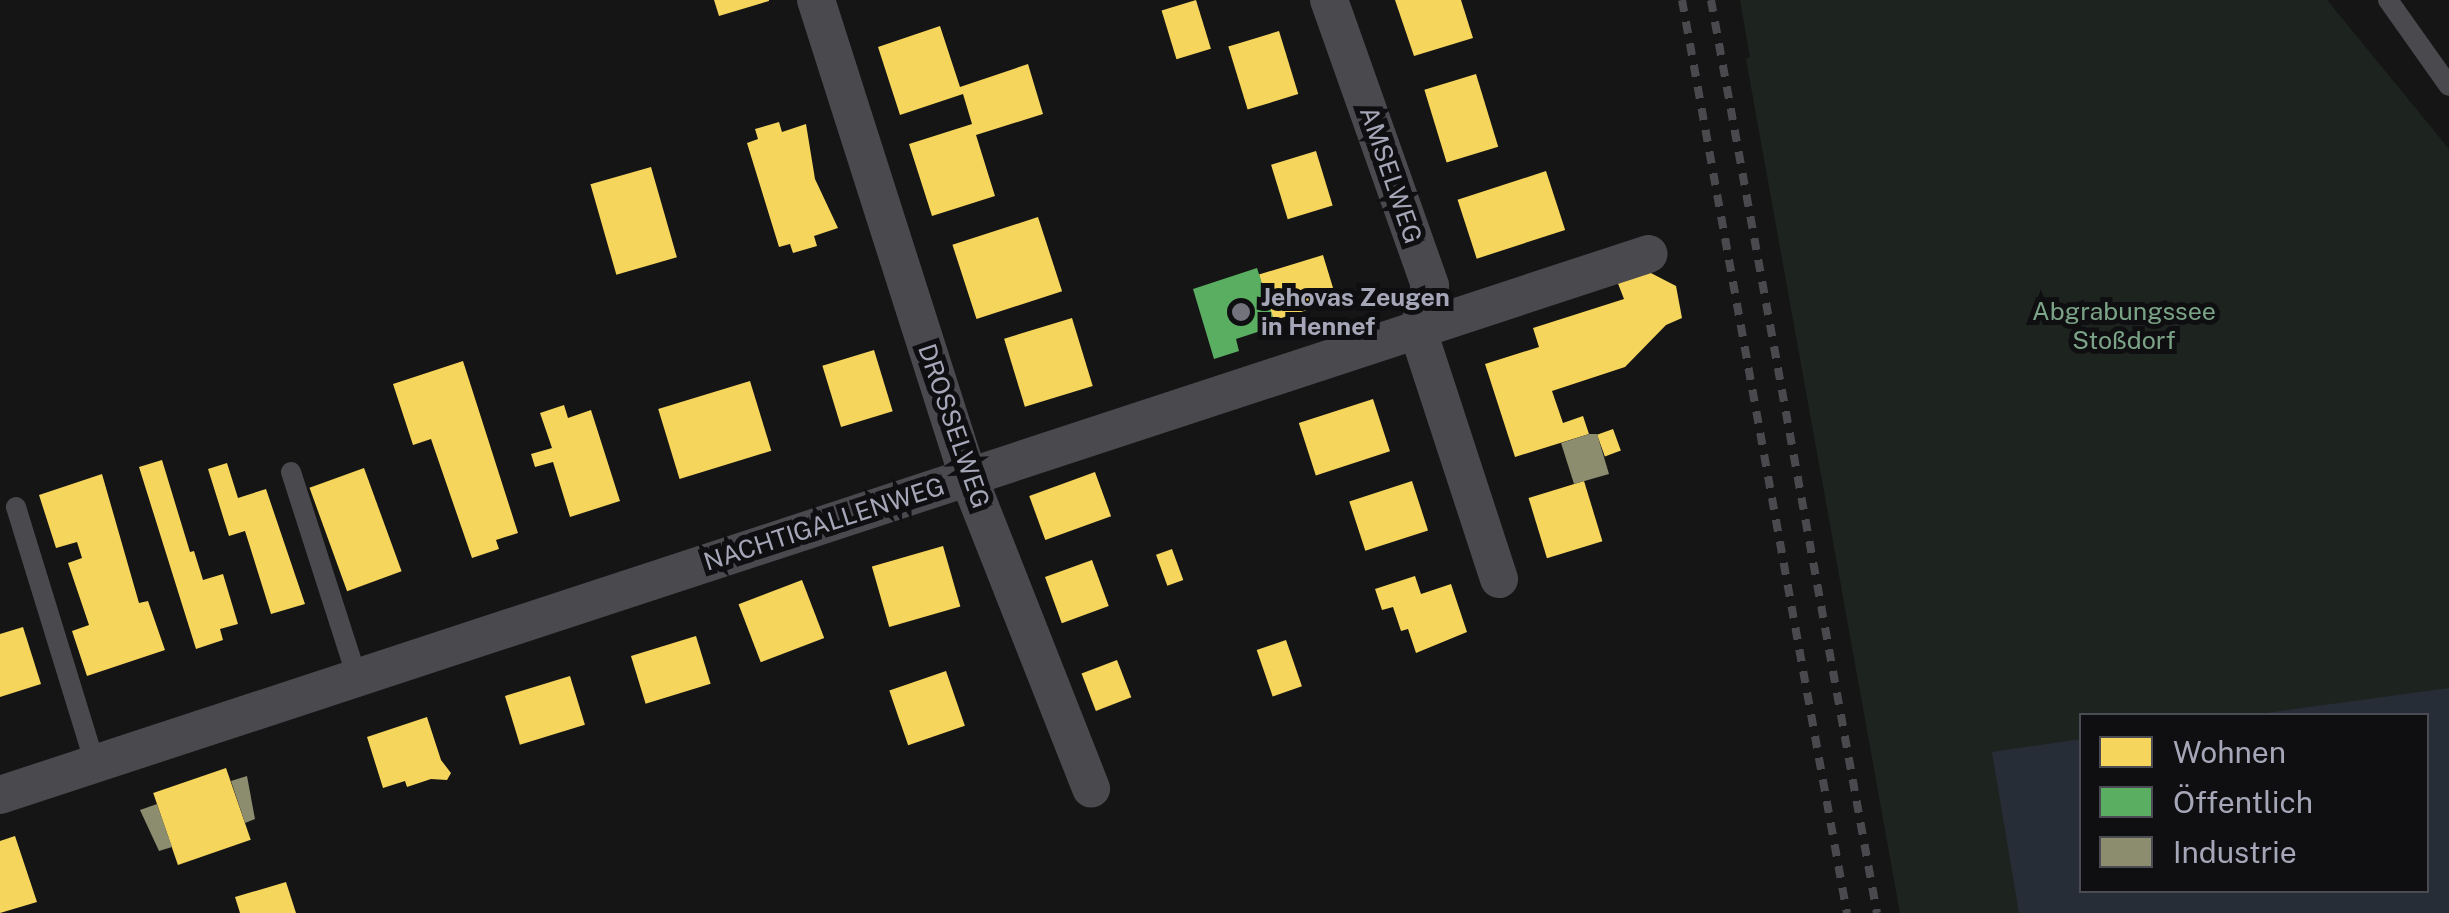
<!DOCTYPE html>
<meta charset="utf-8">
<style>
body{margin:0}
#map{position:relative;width:2449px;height:913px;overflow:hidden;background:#151515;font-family:"Public Sans",sans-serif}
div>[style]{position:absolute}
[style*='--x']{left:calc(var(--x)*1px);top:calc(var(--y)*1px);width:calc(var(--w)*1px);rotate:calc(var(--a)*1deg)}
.green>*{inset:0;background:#1d241f}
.water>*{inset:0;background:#272d37}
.homes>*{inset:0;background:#f6d55c;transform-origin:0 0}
.public>*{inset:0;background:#5aae61}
.industry>*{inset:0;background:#8c8c6e}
.service>*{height:20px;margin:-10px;padding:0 10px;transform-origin:10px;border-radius:10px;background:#49494e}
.minor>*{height:38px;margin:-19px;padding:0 19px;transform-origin:19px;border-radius:19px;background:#49494e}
.rail>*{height:8px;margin-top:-4px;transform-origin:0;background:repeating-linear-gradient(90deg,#4a4a4e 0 12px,transparent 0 22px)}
.dots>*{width:28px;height:28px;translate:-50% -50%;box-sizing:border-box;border:5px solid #0f0f11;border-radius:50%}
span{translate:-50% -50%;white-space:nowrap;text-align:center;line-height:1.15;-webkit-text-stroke:10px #0f0f11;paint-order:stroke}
.street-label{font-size:25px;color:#a5a6b7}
.poi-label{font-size:25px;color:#a5a6b7;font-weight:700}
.left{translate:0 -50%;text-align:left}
.park-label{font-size:25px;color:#7ba387}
.legend{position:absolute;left:2079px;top:713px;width:350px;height:180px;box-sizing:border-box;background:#0f0f11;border:2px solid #4b4b53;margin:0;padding:12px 18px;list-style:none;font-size:30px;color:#a5a6b7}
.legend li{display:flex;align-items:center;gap:20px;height:50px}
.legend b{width:50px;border:2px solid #4b4b53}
</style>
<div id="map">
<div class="green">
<div style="clip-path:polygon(evenodd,1740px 0,2327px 0,2449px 149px,2449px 913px,1900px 913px,1746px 59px,1750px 57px,1740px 0,2082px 716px,2426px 716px,2426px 890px,2082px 890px,2082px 716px)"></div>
</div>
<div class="water">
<div style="clip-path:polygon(2449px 688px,2449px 913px,2019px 913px,1992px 752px,2081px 739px,2082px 890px,2426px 890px,2426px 716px,2251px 715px)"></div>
</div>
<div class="homes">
<div style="clip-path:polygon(714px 0,769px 0,769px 1px,719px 16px)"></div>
<div style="left:1196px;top:0;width:51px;height:36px;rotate:73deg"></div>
<div style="clip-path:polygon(1395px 0,1461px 0,1473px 38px,1414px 56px)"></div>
<div style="clip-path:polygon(940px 26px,960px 87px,1028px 64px,1043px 114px,976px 135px,995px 196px,932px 216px,909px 144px,972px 124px,963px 94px,900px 115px,878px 47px)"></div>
<div style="left:1279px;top:31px;width:66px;height:53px;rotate:73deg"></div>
<div style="left:1476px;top:74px;width:76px;height:54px;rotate:73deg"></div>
<div style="clip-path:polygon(779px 122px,782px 132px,806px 124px,815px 179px,838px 228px,814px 236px,817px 246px,793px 253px,790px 244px,779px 247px,747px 143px,758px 139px,755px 129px)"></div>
<div style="left:1316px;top:151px;width:57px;height:47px;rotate:73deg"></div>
<div style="left:651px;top:167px;width:94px;height:63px;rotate:74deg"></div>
<div style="left:1546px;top:171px;width:62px;height:93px;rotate:72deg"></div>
<div style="left:1038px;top:217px;width:78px;height:90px;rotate:72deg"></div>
<div style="left:1323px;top:255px;width:48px;height:67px;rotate:73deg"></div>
<div style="clip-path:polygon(1647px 271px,1676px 286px,1682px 318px,1666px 325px,1625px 367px,1552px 391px,1563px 423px,1583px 416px,1589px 434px,1515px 457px,1485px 364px,1539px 347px,1533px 328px,1624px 299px,1617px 281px)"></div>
<div style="left:1072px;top:318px;width:71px;height:71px;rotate:73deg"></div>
<div style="left:874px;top:350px;width:64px;height:54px;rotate:73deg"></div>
<div style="clip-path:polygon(463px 361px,518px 533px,496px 540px,499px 549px,472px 558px,431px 439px,413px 445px,393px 384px)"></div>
<div style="left:750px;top:381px;width:73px;height:96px;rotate:73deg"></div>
<div style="left:1373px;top:399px;width:55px;height:78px;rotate:72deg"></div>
<div style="clip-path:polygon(564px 405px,568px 418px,591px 410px,620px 501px,570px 517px,553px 462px,535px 467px,531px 454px,552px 448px,540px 413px)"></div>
<div style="left:1613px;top:429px;width:23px;height:17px;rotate:70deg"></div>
<div style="clip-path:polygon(162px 460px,190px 552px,194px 551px,203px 580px,223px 574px,238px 624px,220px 629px,223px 640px,196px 649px,139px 467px)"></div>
<div style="clip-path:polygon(227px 463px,238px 498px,266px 489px,305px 604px,271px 614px,245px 531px,229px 536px,208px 469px)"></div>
<div style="left:364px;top:468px;width:110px;height:58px;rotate:70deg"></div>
<div style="left:1095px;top:472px;width:47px;height:70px;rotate:70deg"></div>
<div style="clip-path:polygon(102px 474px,139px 603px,148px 601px,165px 650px,87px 676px,72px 631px,89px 625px,68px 563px,82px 558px,77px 542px,56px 548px,39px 495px)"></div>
<div style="left:1412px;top:481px;width:52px;height:66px;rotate:72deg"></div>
<div style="left:1584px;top:481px;width:63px;height:58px;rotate:73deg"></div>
<div style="left:943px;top:546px;width:63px;height:74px;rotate:74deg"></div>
<div style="left:1172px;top:549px;width:33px;height:17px;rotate:70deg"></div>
<div style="left:1092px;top:560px;width:49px;height:50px;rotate:70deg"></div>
<div style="clip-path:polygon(1415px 576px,1421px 594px,1451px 584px,1467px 632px,1416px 653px,1408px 629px,1401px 631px,1393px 607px,1382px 610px,1375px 589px)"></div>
<div style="left:802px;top:580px;width:62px;height:68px;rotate:69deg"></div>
<div style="clip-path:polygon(23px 627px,41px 684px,0 697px,0 634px)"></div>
<div style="left:696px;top:636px;width:50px;height:68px;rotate:73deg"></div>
<div style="left:1286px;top:640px;width:49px;height:31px;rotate:71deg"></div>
<div style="left:1117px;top:660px;width:40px;height:38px;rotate:69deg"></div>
<div style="left:946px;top:671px;width:58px;height:60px;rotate:71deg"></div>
<div style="left:570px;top:676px;width:51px;height:68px;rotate:73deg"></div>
<div style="clip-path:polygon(427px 717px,441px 760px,451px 773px,447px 780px,431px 779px,407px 787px,405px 781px,383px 788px,367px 737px)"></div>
<div style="left:226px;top:768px;width:76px;height:77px;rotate:71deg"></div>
<div style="clip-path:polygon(15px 836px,37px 902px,0 913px,0 841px)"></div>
<div style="clip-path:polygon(286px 882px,296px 913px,240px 913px,235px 897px)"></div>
</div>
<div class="public">
<div style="clip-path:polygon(1257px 268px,1276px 326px,1236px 339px,1239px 351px,1214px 359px,1193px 289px)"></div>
</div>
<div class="industry">
<div style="clip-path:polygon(1589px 434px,1597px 434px,1609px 474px,1574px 484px,1561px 443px)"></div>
<div style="clip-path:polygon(247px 776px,255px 819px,245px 823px,231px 781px)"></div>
<div style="clip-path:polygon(157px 804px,172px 847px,159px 851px,140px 810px)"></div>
</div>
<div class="service">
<div style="--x:2388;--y:0;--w:105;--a:54.7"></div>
<div style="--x:291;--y:472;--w:216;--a:72.2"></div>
<div style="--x:16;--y:507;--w:269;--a:72.9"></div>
</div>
<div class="minor">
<div style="--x:816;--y:0;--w:500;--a:72.3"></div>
<div style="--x:968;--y:476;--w:336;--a:68.5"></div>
<div style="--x:1329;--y:0;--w:303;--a:70.5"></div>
<div style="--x:1430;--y:286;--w:47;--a:104.9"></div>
<div style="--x:1418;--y:331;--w:261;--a:71.9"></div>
<div style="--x:0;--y:795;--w:1735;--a:-18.17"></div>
</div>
<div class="rail">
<div style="--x:1682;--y:0;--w:928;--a:79.76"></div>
<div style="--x:1711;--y:0;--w:928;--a:79.7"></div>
</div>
<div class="dots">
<div style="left:1241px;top:312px;background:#73737e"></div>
</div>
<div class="street-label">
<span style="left:1391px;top:175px;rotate:71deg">AMSELWEG</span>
<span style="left:954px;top:426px;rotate:71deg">DROSSELWEG</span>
<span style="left:824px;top:524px;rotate:-18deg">NACHTIGALLENWEG</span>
</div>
<div class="poi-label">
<span class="left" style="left:1261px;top:312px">Jehovas Zeugen<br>in Hennef</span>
</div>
<div class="park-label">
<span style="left:2124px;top:326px">Abgrabungssee<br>Stoßdorf</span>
</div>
<ul class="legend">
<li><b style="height:28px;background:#f6d55c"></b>Wohnen</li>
<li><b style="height:28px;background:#5aae61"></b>Öffentlich</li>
<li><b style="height:28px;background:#8c8c6e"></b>Industrie</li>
</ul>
</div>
